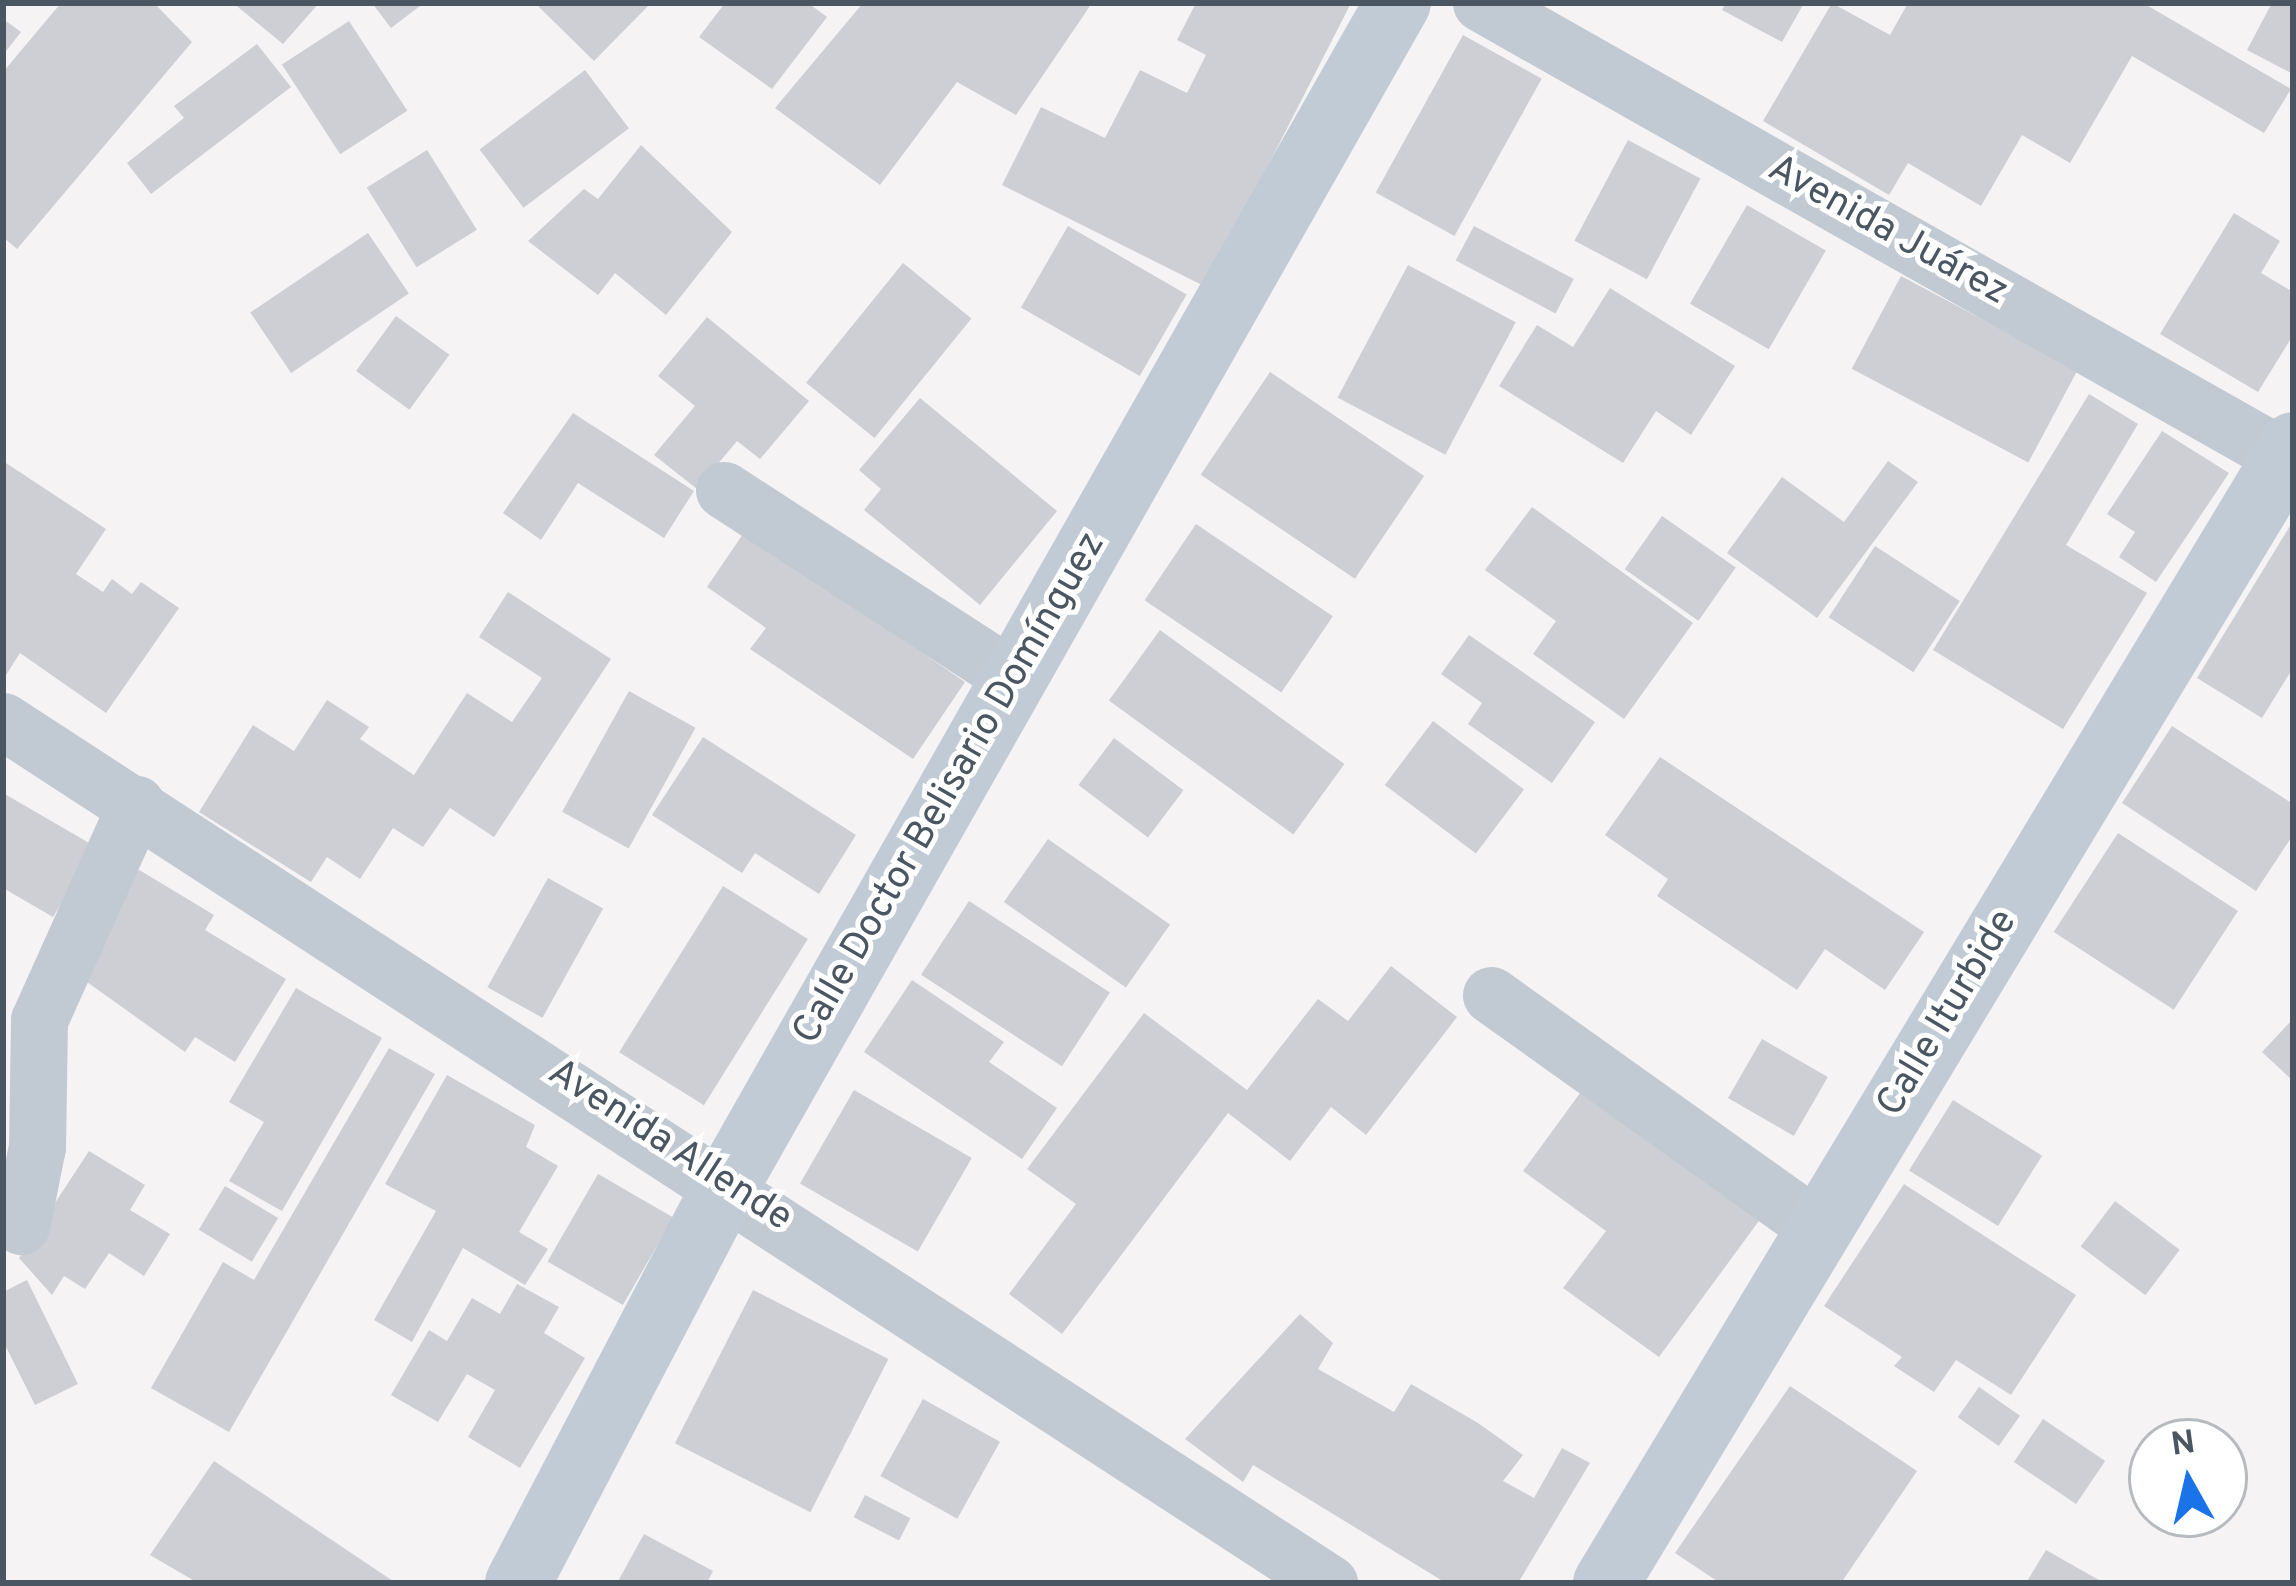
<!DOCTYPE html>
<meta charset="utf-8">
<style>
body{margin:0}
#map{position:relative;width:2296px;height:1586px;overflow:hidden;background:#f5f3f3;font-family:Overpass,sans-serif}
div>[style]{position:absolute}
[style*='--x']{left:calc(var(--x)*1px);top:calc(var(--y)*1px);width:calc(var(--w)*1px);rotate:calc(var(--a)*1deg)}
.building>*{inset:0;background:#cdcfd5;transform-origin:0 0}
.street>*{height:57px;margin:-28.5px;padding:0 28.5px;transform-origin:28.5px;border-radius:28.5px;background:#c1cad2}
.secondary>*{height:66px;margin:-33px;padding:0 33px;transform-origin:33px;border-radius:33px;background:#c1cbd6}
span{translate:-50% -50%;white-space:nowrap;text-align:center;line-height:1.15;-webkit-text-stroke:10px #fff;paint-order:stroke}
.street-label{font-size:39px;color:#4a5661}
.frame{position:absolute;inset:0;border:6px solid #4a5661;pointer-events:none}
.north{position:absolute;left:2128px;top:1418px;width:120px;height:120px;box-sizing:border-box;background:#fff;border:3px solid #b7bbc0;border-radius:50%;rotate:352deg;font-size:33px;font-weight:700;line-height:48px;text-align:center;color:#4a5661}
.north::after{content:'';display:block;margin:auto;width:42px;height:54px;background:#1a73e8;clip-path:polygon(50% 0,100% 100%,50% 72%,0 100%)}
</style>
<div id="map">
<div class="building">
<div style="clip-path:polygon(61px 3px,154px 3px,192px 42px,17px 249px,3px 237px,3px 72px)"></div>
<div style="clip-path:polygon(233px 3px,319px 3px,283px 44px)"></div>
<div style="clip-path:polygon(372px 3px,424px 3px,391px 28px)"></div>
<div style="clip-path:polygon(535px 3px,651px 3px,594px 61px)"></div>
<div style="clip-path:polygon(725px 3px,808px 3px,827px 17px,772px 89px,699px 37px)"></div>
<div style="clip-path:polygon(863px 3px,1092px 3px,1016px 115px,957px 82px,880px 185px,775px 108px)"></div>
<div style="clip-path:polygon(1196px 3px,1351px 3px,1206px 287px,1002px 185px,1041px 107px,1105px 138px,1140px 70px,1187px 93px,1206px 55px,1177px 40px)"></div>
<div style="clip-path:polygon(1726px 3px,1804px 3px,1782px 42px,1722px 10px)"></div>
<div style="clip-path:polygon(1832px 3px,1890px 35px,1908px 3px,2143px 3px,2291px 89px,2264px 133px,2132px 56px,2070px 163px,2022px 135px,1981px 206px,1908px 163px,1889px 195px,1763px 121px)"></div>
<div style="clip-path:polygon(2272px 3px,2293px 3px,2293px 74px,2247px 50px)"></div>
<div style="clip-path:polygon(3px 19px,21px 32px,3px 55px)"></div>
<div style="left:349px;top:21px;width:107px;height:80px;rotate:57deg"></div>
<div style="left:1463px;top:35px;width:90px;height:180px;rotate:29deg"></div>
<div style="clip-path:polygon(257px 44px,291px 87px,151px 194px,127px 163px,184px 118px,174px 106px)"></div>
<div style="left:585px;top:70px;width:73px;height:132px;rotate:53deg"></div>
<div style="left:1628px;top:140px;width:82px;height:114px;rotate:28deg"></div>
<div style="clip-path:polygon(641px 145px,732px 232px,666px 315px,615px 273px,598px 295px,528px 241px,584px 189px,598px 199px)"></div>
<div style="left:427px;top:150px;width:94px;height:71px;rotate:58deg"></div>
<div style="left:1747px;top:205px;width:91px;height:114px;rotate:30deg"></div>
<div style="clip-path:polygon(2234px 213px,2280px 241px,2261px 273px,2293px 292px,2293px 335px,2258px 392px,2160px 334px)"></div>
<div style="left:1068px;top:226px;width:137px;height:94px;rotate:30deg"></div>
<div style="left:1474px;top:226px;width:113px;height:39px;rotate:28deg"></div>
<div style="left:368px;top:233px;width:73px;height:142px;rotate:56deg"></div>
<div style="left:903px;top:263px;width:88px;height:154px;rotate:39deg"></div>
<div style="left:1408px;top:265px;width:122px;height:150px;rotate:28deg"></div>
<div style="left:1901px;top:276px;width:200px;height:105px;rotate:28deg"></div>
<div style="clip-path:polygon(1610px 288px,1735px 366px,1691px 435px,1656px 411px,1623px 463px,1499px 386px,1537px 325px,1573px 347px)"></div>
<div style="left:396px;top:316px;width:66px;height:68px;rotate:36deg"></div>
<div style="clip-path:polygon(707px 317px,809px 401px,760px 459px,737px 441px,697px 489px,654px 455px,695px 406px,658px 376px)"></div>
<div style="left:1270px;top:372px;width:186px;height:124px;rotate:34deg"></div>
<div style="clip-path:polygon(2089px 394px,2138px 424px,2066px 545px,2147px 593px,2063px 729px,1933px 650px)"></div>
<div style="clip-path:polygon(920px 398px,1057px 511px,980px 605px,864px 510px,881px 489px,859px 470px)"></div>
<div style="clip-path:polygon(573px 413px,694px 491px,664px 538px,578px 483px,541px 540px,503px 513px)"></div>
<div style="clip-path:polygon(2162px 431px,2229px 473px,2156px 582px,2119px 557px,2135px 532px,2107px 514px)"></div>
<div style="clip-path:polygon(3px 461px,106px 529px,76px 574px,103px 592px,112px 579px,132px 594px,141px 582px,179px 608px,106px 713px,20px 653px,3px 680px)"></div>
<div style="clip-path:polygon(1888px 461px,1918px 482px,1817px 618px,1727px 553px,1782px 477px,1844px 522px)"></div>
<div style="clip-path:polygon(1532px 507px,1693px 623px,1624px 719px,1533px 654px,1556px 621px,1485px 570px)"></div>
<div style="left:1662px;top:516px;width:90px;height:65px;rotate:35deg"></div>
<div style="clip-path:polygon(2293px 521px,2293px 668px,2262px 718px,2197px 678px)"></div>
<div style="left:1196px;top:524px;width:165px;height:92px;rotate:34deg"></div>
<div style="clip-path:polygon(745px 531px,965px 682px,913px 759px,750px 649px,766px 628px,707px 587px)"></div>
<div style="left:1875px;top:546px;width:101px;height:85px;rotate:33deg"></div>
<div style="clip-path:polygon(508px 592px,611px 659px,494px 837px,450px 808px,423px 847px,393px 828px,360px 879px,327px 857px,311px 882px,199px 812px,253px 725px,294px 751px,327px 700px,369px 727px,360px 739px,414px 775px,467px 693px,512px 722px,542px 678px,479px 637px)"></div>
<div style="left:1160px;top:630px;width:228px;height:87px;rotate:36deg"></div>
<div style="clip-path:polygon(1469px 635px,1595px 722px,1552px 783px,1468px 724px,1482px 703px,1441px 674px)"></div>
<div style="left:629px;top:691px;width:76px;height:138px;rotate:29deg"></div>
<div style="left:1433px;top:721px;width:114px;height:80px;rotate:37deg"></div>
<div style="clip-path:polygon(2172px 726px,2293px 804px,2293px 835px,2256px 891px,2122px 803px)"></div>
<div style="clip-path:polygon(703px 737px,856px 835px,819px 894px,755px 853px,742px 873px,652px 815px)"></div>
<div style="left:1114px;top:738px;width:87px;height:59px;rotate:37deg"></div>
<div style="clip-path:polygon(1660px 757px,1924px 932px,1885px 990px,1825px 949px,1797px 990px,1657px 896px,1668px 879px,1605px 835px)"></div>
<div style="clip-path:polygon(3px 793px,96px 847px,53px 917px,3px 888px)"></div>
<div style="left:2118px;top:833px;width:143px;height:118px;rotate:33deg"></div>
<div style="left:1048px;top:839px;width:149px;height:77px;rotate:35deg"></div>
<div style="clip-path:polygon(136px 868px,214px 915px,205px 930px,286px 979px,235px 1062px,195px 1037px,185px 1052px,73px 972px)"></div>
<div style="left:548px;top:878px;width:63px;height:125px;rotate:29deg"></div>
<div style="left:723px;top:886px;width:100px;height:196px;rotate:32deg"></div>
<div style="left:969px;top:901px;width:168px;height:88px;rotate:33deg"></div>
<div style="clip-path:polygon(1391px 966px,1457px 1017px,1366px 1135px,1331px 1107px,1290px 1161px,1228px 1113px,1062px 1334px,1009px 1294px,1076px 1204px,1027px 1169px,1144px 1013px,1247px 1090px,1318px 999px,1348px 1021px)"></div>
<div style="clip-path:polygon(912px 980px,1004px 1042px,989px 1062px,1057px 1108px,1022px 1159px,864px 1052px)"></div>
<div style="clip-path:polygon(296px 988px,382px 1038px,282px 1211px,229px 1181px,264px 1122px,229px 1102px)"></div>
<div style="clip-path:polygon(2293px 1019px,2293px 1081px,2262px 1052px)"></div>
<div style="left:1762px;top:1039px;width:76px;height:68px;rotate:30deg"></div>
<div style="clip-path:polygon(389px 1048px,435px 1074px,229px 1432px,151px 1388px,223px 1262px,254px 1280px)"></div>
<div style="clip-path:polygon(447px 1075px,535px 1125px,526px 1147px,558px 1166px,519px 1232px,548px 1249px,525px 1285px,463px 1248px,412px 1342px,374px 1320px,436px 1211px,385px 1184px)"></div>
<div style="clip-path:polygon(1586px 1085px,1764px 1214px,1659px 1357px,1563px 1288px,1606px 1231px,1523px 1171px)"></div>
<div style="left:854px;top:1090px;width:136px;height:108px;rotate:30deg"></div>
<div style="left:1953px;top:1100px;width:105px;height:83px;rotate:32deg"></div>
<div style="clip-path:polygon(89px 1151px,145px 1185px,130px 1210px,170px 1234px,144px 1276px,109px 1253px,85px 1289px,64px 1276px,52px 1295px,19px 1258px)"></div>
<div style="left:598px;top:1174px;width:87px;height:101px;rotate:30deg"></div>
<div style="clip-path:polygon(1904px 1184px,2076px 1295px,2011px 1395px,1956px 1360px,1934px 1392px,1894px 1366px,1902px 1357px,1824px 1306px)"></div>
<div style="left:225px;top:1186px;width:62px;height:51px;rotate:31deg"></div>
<div style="left:2115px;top:1201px;width:81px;height:57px;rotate:37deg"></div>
<div style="clip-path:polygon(27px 1280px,78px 1384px,35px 1405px,3px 1341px,3px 1292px)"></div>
<div style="clip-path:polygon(517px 1284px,559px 1307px,544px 1333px,585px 1358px,520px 1468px,468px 1437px,495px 1390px,467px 1374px,438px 1422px,391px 1395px,429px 1330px,447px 1341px,472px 1298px,500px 1314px)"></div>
<div style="left:753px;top:1290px;width:152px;height:172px;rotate:27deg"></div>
<div style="clip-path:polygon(1300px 1314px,1333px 1343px,1318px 1369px,1394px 1412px,1411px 1384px,1478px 1423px,1523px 1455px,1503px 1481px,1534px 1498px,1562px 1448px,1590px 1463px,1518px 1583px,1446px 1583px,1253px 1465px,1243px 1482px,1185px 1439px)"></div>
<div style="clip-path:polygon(1790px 1386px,1917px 1471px,1841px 1583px,1720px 1583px,1675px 1553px)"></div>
<div style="left:1979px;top:1387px;width:50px;height:37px;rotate:35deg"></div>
<div style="left:923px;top:1399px;width:88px;height:88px;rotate:29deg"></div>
<div style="left:2043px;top:1419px;width:75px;height:52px;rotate:34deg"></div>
<div style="clip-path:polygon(214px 1461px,396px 1583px,198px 1583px,150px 1555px)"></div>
<div style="left:865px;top:1495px;width:51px;height:25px;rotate:27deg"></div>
<div style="clip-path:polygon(644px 1534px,713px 1571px,707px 1583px,617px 1583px)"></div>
<div style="clip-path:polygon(2046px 1550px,2104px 1583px,2026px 1583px)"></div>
</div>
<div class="street">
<div style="--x:1481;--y:3;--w:933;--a:29.48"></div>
<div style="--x:724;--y:490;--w:346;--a:33"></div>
<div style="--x:3;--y:721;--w:1582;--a:33.03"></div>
<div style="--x:1491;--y:995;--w:403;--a:35.5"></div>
<div style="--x:21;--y:1226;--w:81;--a:-78.6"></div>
<div style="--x:37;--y:1147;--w:127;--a:-89.1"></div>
<div style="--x:39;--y:1020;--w:237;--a:-65.8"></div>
</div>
<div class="secondary">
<div style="--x:518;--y:1583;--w:450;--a:-62.4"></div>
<div style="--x:727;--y:1184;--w:1358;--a:-60.4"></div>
<div style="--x:1606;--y:1583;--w:1329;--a:-58.88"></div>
</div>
<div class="street-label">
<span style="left:1887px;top:232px;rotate:29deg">Avenida Juárez</span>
<span style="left:951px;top:789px;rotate:-60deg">Calle Doctor Belisario Domínguez</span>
<span style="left:1949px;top:1014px;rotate:-59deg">Calle Iturbide</span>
<span style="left:669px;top:1147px;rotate:33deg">Avenida Allende</span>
</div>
<div class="frame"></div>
<div class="north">N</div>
</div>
